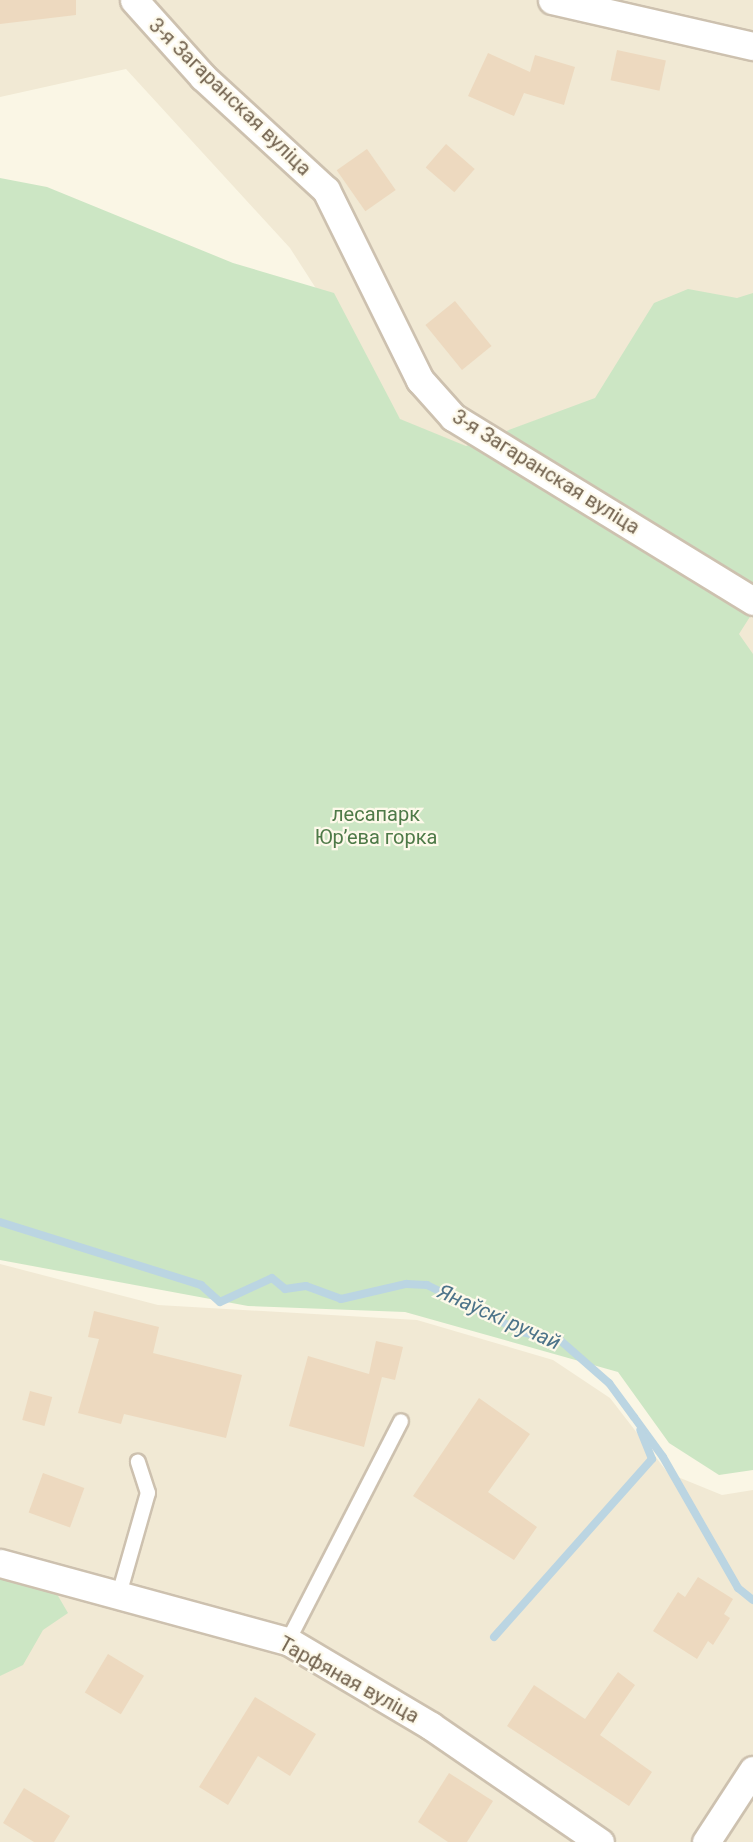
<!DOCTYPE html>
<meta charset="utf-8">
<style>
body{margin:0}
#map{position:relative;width:753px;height:1842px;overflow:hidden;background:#faf6e5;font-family:Roboto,sans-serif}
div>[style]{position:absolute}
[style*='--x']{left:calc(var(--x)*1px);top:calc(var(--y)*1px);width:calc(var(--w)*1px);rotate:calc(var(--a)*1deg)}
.residential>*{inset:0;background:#f1e9d4}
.green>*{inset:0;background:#cce6c4}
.stream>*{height:8px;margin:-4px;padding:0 4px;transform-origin:4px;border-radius:4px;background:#bbd5e2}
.building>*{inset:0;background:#edd9bf;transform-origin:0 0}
.roads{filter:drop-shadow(2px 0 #cdc1af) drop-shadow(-2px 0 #cdc1af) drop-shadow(0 2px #cdc1af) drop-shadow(0 -2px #cdc1af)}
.lane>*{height:14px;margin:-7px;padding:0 7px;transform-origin:7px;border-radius:7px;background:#fff}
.street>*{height:27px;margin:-13.5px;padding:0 13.5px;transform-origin:13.5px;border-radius:13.5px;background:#fff}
span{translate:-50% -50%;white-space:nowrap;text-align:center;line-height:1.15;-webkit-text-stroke:4.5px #fdf9ea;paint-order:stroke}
.street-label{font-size:20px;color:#70604c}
.park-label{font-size:20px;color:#4e7a48}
.water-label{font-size:21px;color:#4c7389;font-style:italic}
</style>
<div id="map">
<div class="residential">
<div style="clip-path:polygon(0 0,753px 0,753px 700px,439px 480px,290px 248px,126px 69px,0 97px)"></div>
<div style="clip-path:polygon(0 1264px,158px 1305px,417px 1320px,553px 1360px,610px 1398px,668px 1473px,722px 1495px,753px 1490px,753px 1842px,0 1842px)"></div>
</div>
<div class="green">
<div style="clip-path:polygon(0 178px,47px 187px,233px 263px,334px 293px,400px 419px,466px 446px,595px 398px,654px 303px,688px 289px,737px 298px,753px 293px,753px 612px,739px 634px,753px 654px,753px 1470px,719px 1475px,669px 1443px,618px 1372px,405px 1312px,248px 1306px,0 1260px)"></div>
<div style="clip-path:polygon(0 1579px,54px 1589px,68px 1613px,43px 1630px,23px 1665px,0 1676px)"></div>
</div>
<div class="stream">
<div style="--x:0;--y:1222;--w:211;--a:17.4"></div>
<div style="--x:201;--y:1285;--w:25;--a:42"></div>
<div style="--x:220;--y:1302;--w:57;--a:-24.8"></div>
<div style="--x:272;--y:1278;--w:17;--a:40"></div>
<div style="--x:285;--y:1289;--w:21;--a:-8"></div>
<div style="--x:306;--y:1286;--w:37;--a:20"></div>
<div style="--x:341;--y:1299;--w:67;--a:-13"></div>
<div style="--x:406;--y:1284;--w:21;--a:3"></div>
<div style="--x:427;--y:1285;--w:106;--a:26.3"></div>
<div style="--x:522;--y:1332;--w:40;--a:13"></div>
<div style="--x:561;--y:1341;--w:64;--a:41.2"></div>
<div style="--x:609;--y:1383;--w:42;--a:53.7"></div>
<div style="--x:634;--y:1417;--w:49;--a:54.1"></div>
<div style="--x:663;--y:1457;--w:151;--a:60.2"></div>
<div style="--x:738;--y:1588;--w:19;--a:39"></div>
<div style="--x:494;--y:1637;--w:238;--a:-48.4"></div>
<div style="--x:652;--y:1459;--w:31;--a:-112"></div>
</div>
<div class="building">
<div style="clip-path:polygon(0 0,76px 0,76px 15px,0 24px)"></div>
<div style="left:617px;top:50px;width:50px;height:31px;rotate:12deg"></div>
<div style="clip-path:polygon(488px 53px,530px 72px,535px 55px,575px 67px,564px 105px,524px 93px,514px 116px,468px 96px)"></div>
<div style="left:446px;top:144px;width:38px;height:31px;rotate:41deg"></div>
<div style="left:367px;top:149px;width:50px;height:37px;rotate:55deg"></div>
<div style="left:455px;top:301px;width:58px;height:38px;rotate:51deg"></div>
<div style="clip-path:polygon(94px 1311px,159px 1327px,153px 1353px,242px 1375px,226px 1438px,124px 1414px,121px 1424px,78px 1413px,99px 1339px,88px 1337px)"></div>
<div style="clip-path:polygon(376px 1341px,403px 1347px,395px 1380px,382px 1377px,364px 1447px,289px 1426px,308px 1356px,369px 1374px)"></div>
<div style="left:30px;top:1391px;width:23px;height:30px;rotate:15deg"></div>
<div style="clip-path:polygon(479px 1398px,530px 1434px,488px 1492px,537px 1527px,514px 1560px,413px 1496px)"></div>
<div style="left:43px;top:1473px;width:44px;height:42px;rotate:20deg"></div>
<div style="clip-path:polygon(698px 1577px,733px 1599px,724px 1614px,730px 1618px,713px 1645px,708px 1641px,697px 1659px,653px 1631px,678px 1592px,685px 1597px)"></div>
<div style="left:108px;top:1654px;width:42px;height:45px;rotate:31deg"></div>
<div style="clip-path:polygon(618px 1672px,635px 1685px,600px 1735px,652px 1772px,629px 1806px,507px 1726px,534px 1685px,585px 1719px)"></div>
<div style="clip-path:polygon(255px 1697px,316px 1734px,290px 1776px,258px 1756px,228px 1805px,199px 1787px)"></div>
<div style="clip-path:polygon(449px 1773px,493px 1801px,467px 1842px,448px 1842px,418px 1822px)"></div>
<div style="clip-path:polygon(24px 1788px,70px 1816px,54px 1842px,34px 1842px,3px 1823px)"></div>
</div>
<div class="roads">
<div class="lane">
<div style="--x:120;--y:1591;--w:102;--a:-74.1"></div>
<div style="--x:148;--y:1493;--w:33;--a:-108"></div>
<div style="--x:288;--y:1641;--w:247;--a:-62.8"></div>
</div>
<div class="street">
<div style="--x:134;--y:0;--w:103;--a:48.1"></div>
<div style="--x:203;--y:77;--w:167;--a:42.6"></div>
<div style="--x:326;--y:190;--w:212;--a:63.7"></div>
<div style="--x:420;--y:380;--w:50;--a:48.3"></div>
<div style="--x:453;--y:417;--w:352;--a:31.5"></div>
<div style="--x:552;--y:0;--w:206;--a:12.9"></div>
<div style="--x:0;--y:1563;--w:298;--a:15.2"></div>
<div style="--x:288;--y:1641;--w:166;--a:30.7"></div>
<div style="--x:431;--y:1726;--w:205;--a:34.5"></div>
<div style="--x:706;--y:1842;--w:86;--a:-56.9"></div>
</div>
</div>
<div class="street-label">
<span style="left:230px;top:97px;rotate:44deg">3-я Загаранская вуліца</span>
<span style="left:546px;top:472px;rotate:32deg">3-я Загаранская вуліца</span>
<span style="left:349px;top:1680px;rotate:29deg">Тарфяная вуліца</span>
</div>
<div class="park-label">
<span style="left:376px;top:826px">лесапарк<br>Юрʼева горка</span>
</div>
<div class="water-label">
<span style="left:499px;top:1317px;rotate:24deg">Янаўскі ручай</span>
</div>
</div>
